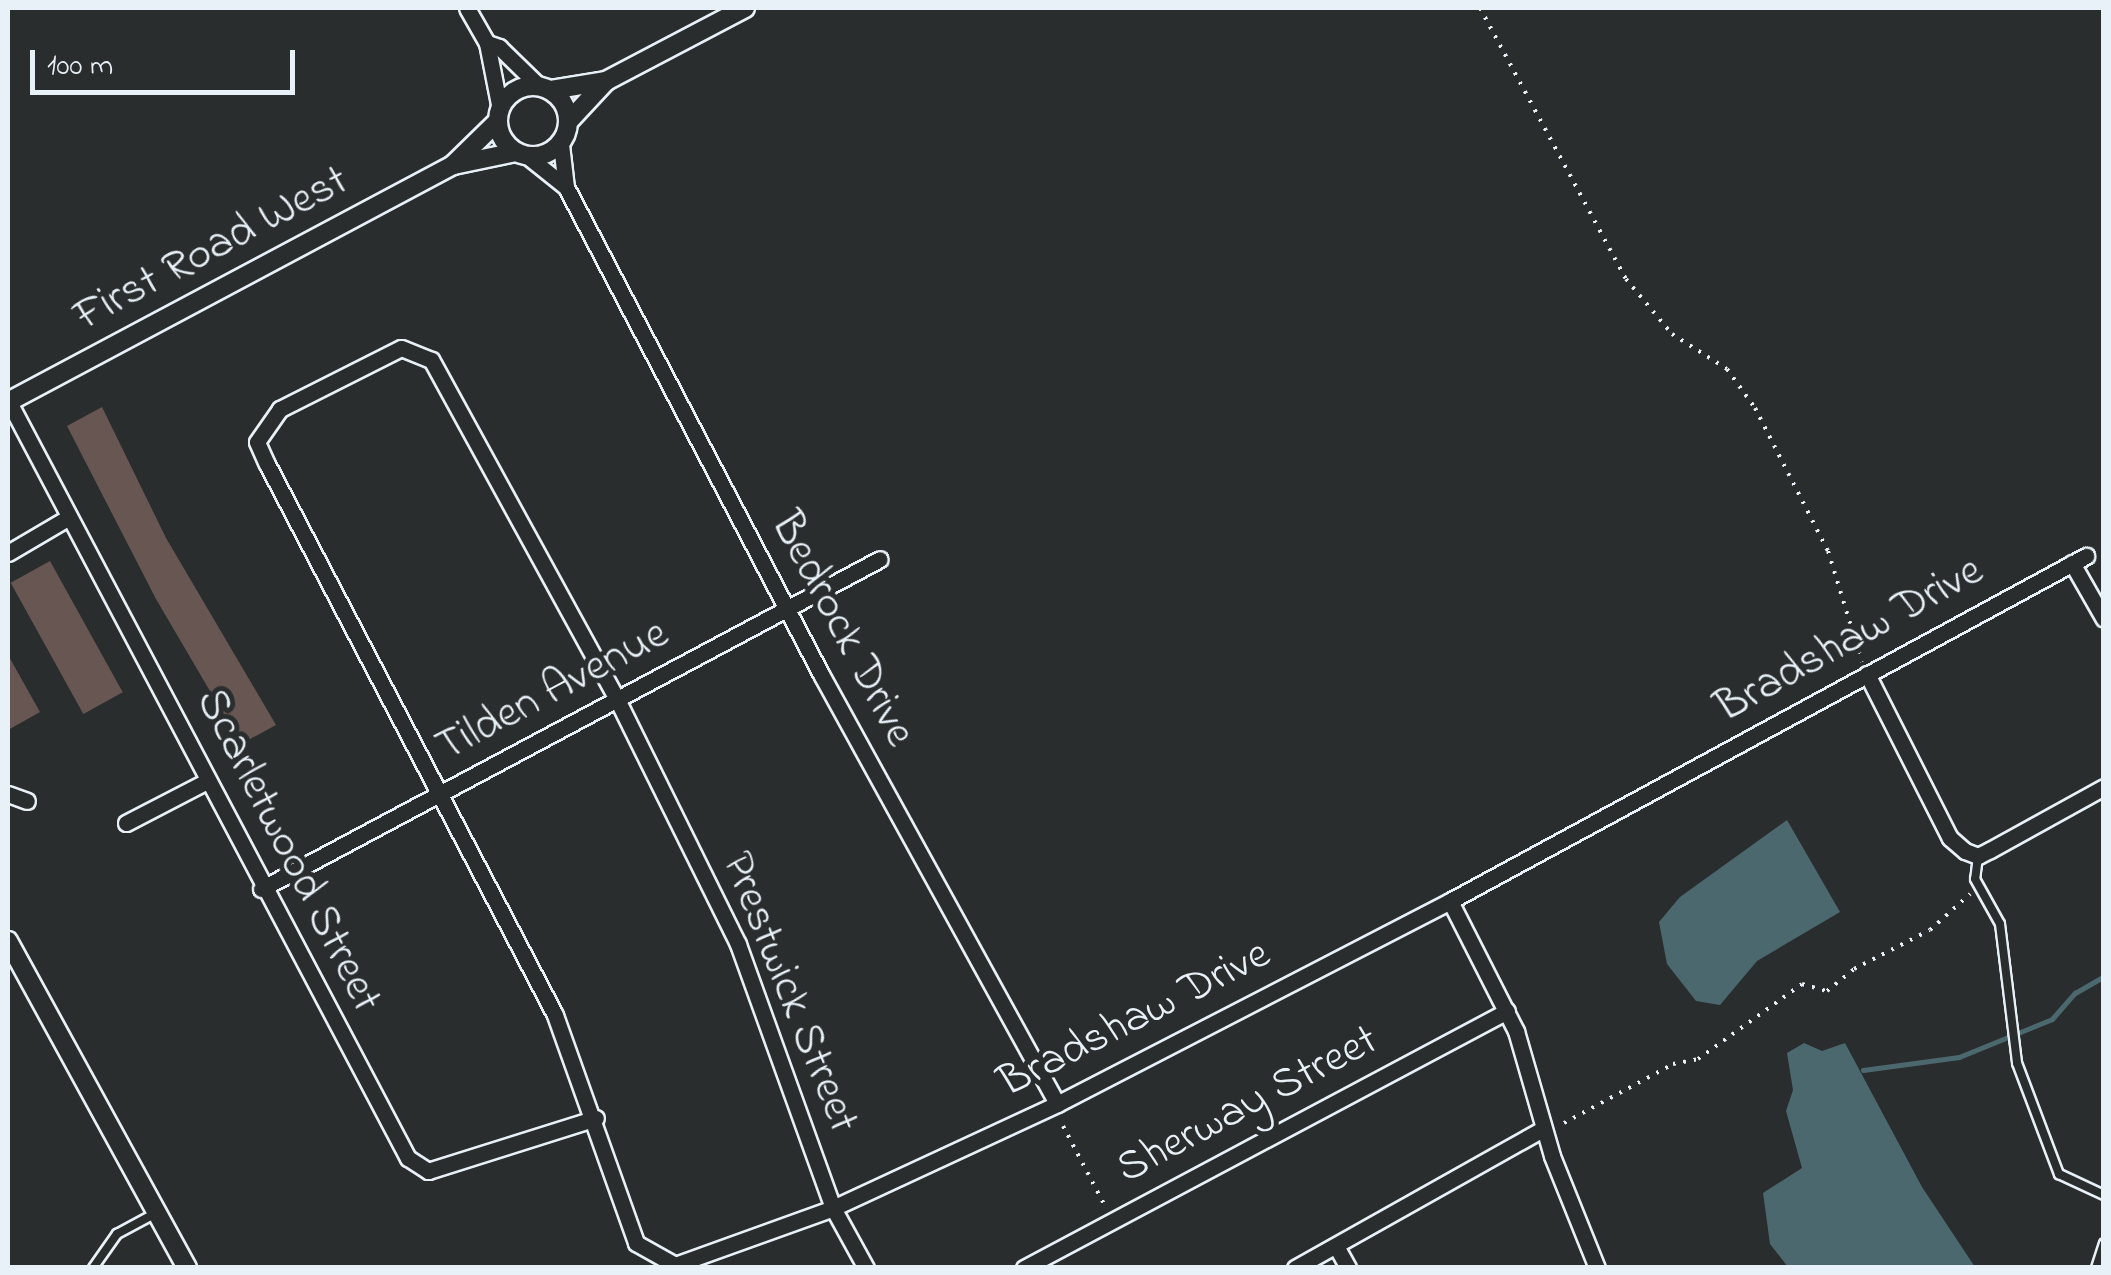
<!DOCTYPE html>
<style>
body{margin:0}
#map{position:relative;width:2111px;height:1275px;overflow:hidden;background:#2a2d2e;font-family:"Indie Flower",sans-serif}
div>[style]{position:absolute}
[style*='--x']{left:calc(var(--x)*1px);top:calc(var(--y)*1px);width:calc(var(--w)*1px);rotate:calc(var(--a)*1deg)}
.water>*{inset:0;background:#4b686f}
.stream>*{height:5px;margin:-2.5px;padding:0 2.5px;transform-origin:2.5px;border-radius:2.5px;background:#4b686f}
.building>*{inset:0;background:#685653;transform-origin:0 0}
.path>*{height:4px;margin-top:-2px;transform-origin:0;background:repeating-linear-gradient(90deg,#e8f1f8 0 2.5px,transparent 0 10.5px)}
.roads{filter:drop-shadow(2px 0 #e8f1f8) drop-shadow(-2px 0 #e8f1f8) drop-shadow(0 2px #e8f1f8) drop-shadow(0 -2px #e8f1f8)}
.service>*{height:8px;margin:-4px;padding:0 4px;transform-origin:4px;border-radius:4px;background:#2a2d2e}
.minor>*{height:15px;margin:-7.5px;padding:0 7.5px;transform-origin:7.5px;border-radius:7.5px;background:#2a2d2e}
.tertiary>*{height:18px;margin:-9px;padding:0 9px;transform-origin:9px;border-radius:9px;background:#2a2d2e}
.tertiary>.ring{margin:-9px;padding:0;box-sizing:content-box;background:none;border:18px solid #2a2d2e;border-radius:50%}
span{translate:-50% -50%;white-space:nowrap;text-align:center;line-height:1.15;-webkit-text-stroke:10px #2a2d2e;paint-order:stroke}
.street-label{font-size:45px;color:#e8f1f8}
.frame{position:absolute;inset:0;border:10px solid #e8f1f8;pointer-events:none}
.scale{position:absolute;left:30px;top:50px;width:265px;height:45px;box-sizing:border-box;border:5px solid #e8f1f8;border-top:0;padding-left:12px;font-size:30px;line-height:35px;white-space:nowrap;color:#e8f1f8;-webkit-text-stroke:8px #2a2d2e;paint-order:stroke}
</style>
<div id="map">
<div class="water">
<div style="clip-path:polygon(1787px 820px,1840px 912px,1757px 961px,1720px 1005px,1696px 1001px,1667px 964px,1659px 922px,1680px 897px)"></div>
<div style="clip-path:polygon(1804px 1043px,1822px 1051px,1845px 1043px,1922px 1187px,1975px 1267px,1788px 1267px,1770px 1244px,1763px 1193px,1802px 1168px,1786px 1111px,1793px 1090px,1787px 1053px)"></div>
</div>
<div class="stream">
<div style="--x:1863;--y:1070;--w:97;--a:-7.7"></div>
<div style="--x:1959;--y:1057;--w:100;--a:-22.2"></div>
<div style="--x:2052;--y:1019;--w:35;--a:-49"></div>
<div style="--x:2075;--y:993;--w:34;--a:-30"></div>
</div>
<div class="building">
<div style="clip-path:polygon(102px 407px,166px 538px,276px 725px,241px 744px,156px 599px,67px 426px)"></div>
<div style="left:50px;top:561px;width:150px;height:45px;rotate:61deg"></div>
<div style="clip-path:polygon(8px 655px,40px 712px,8px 730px)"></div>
</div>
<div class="path">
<div style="--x:1480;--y:8;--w:308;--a:61.7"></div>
<div style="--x:1626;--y:279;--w:72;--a:50.1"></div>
<div style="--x:1672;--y:334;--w:65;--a:32.5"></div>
<div style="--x:1727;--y:369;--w:48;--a:54.3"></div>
<div style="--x:1755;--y:408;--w:161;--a:63"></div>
<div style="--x:1828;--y:551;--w:116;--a:73"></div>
<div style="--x:1564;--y:1123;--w:124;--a:-28.4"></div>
<div style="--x:1673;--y:1064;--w:25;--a:-11"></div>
<div style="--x:1698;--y:1059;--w:128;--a:-35.8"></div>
<div style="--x:1802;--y:984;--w:26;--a:16"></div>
<div style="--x:1827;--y:991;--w:35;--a:-39"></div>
<div style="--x:1854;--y:969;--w:85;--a:-27.2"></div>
<div style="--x:1930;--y:930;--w:54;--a:-42"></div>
<div style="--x:1063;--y:1126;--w:90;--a:62.3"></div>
</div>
<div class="roads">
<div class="service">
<div style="--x:1978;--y:856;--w:23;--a:97"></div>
<div style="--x:1975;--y:879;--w:51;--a:60.9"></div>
<div style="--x:2000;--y:924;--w:140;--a:83"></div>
<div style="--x:2017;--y:1063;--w:119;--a:69.3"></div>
<div style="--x:2059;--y:1174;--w:50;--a:25"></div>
<div style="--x:93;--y:1268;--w:42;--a:-54.8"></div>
<div style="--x:117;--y:1234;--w:44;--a:-28.3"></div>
<div style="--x:2096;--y:1268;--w:26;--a:-72"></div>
</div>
<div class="minor">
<div style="--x:467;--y:8;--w:40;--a:60.3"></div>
<div style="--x:487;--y:43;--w:67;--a:78.9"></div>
<div style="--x:487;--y:43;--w:13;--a:18"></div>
<div style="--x:499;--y:47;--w:56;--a:44.3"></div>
<div style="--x:561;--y:144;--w:43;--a:83.4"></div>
<div style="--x:566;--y:187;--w:552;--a:62.37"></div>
<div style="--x:822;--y:676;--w:488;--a:61.2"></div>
<div style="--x:527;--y:156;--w:50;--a:38.5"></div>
<div style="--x:9;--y:402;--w:855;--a:62.18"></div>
<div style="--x:408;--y:1158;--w:24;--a:33"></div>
<div style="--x:428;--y:1171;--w:176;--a:-17.5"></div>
<div style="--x:8;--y:553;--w:71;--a:-30.5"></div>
<div style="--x:2072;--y:563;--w:64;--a:60.3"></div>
<div style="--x:1867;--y:674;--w:184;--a:63.2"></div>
<div style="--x:1950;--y:838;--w:20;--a:41"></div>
<div style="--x:1965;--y:851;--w:14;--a:21"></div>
<div style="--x:1978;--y:856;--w:13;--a:-27"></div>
<div style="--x:1990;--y:850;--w:130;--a:-28.9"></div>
<div style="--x:8;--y:794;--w:20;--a:20"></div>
<div style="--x:126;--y:823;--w:91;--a:-27.4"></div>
<div style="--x:261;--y:889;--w:701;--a:-28.06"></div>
<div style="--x:1450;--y:901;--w:146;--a:63.1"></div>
<div style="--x:1516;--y:1031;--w:130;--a:73.9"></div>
<div style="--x:1552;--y:1156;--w:121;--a:68.1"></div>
<div style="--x:1336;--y:1246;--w:25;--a:61"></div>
<div style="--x:866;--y:1268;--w:68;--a:-118.8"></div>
<div style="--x:833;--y:1208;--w:281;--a:-109.8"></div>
<div style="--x:738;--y:944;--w:271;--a:-116.3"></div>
<div style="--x:618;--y:701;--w:389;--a:-118.7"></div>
<div style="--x:431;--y:360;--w:32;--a:-158"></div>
<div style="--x:401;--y:348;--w:136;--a:153.2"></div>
<div style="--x:280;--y:409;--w:40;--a:124.9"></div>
<div style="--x:257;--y:442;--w:24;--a:66"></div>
<div style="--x:267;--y:464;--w:622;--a:62.4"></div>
<div style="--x:555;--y:1015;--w:242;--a:70.4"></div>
<div style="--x:636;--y:1243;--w:45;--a:29.4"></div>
<div style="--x:675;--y:1265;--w:168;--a:-19.8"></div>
<div style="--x:833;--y:1208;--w:247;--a:-24.9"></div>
<div style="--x:1057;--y:1104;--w:442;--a:-27.3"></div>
<div style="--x:1450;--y:901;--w:724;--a:-28.48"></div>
<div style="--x:1024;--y:1268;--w:547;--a:-28.02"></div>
<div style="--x:1295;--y:1268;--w:284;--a:-29.3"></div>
</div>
<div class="tertiary">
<div class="ring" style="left:498px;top:86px;width:52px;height:52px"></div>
<div style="--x:551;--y:90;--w:56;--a:-9.3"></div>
<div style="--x:606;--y:81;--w:157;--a:-27.7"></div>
<div style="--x:569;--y:121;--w:54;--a:-47.2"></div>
<div style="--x:453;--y:165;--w:63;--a:-44.4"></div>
<div style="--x:8;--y:402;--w:504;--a:-28.04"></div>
<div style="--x:453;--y:165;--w:64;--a:-11.7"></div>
<div style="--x:8;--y:941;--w:373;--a:61.3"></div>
</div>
</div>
<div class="street-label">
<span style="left:212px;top:250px;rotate:-28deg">First Road West</span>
<span style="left:841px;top:630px;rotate:62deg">Bedrock Drive</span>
<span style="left:1850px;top:641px;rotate:-29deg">Bradshaw Drive</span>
<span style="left:553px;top:692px;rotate:-28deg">Tilden Avenue</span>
<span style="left:287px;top:851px;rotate:63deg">Scarletwood Street</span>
<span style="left:788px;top:993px;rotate:68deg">Prestwick Street</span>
<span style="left:1135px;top:1020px;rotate:-27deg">Bradshaw Drive</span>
<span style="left:1248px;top:1106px;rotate:-28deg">Sherway Street</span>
</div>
<div class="frame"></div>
<div class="scale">100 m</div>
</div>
